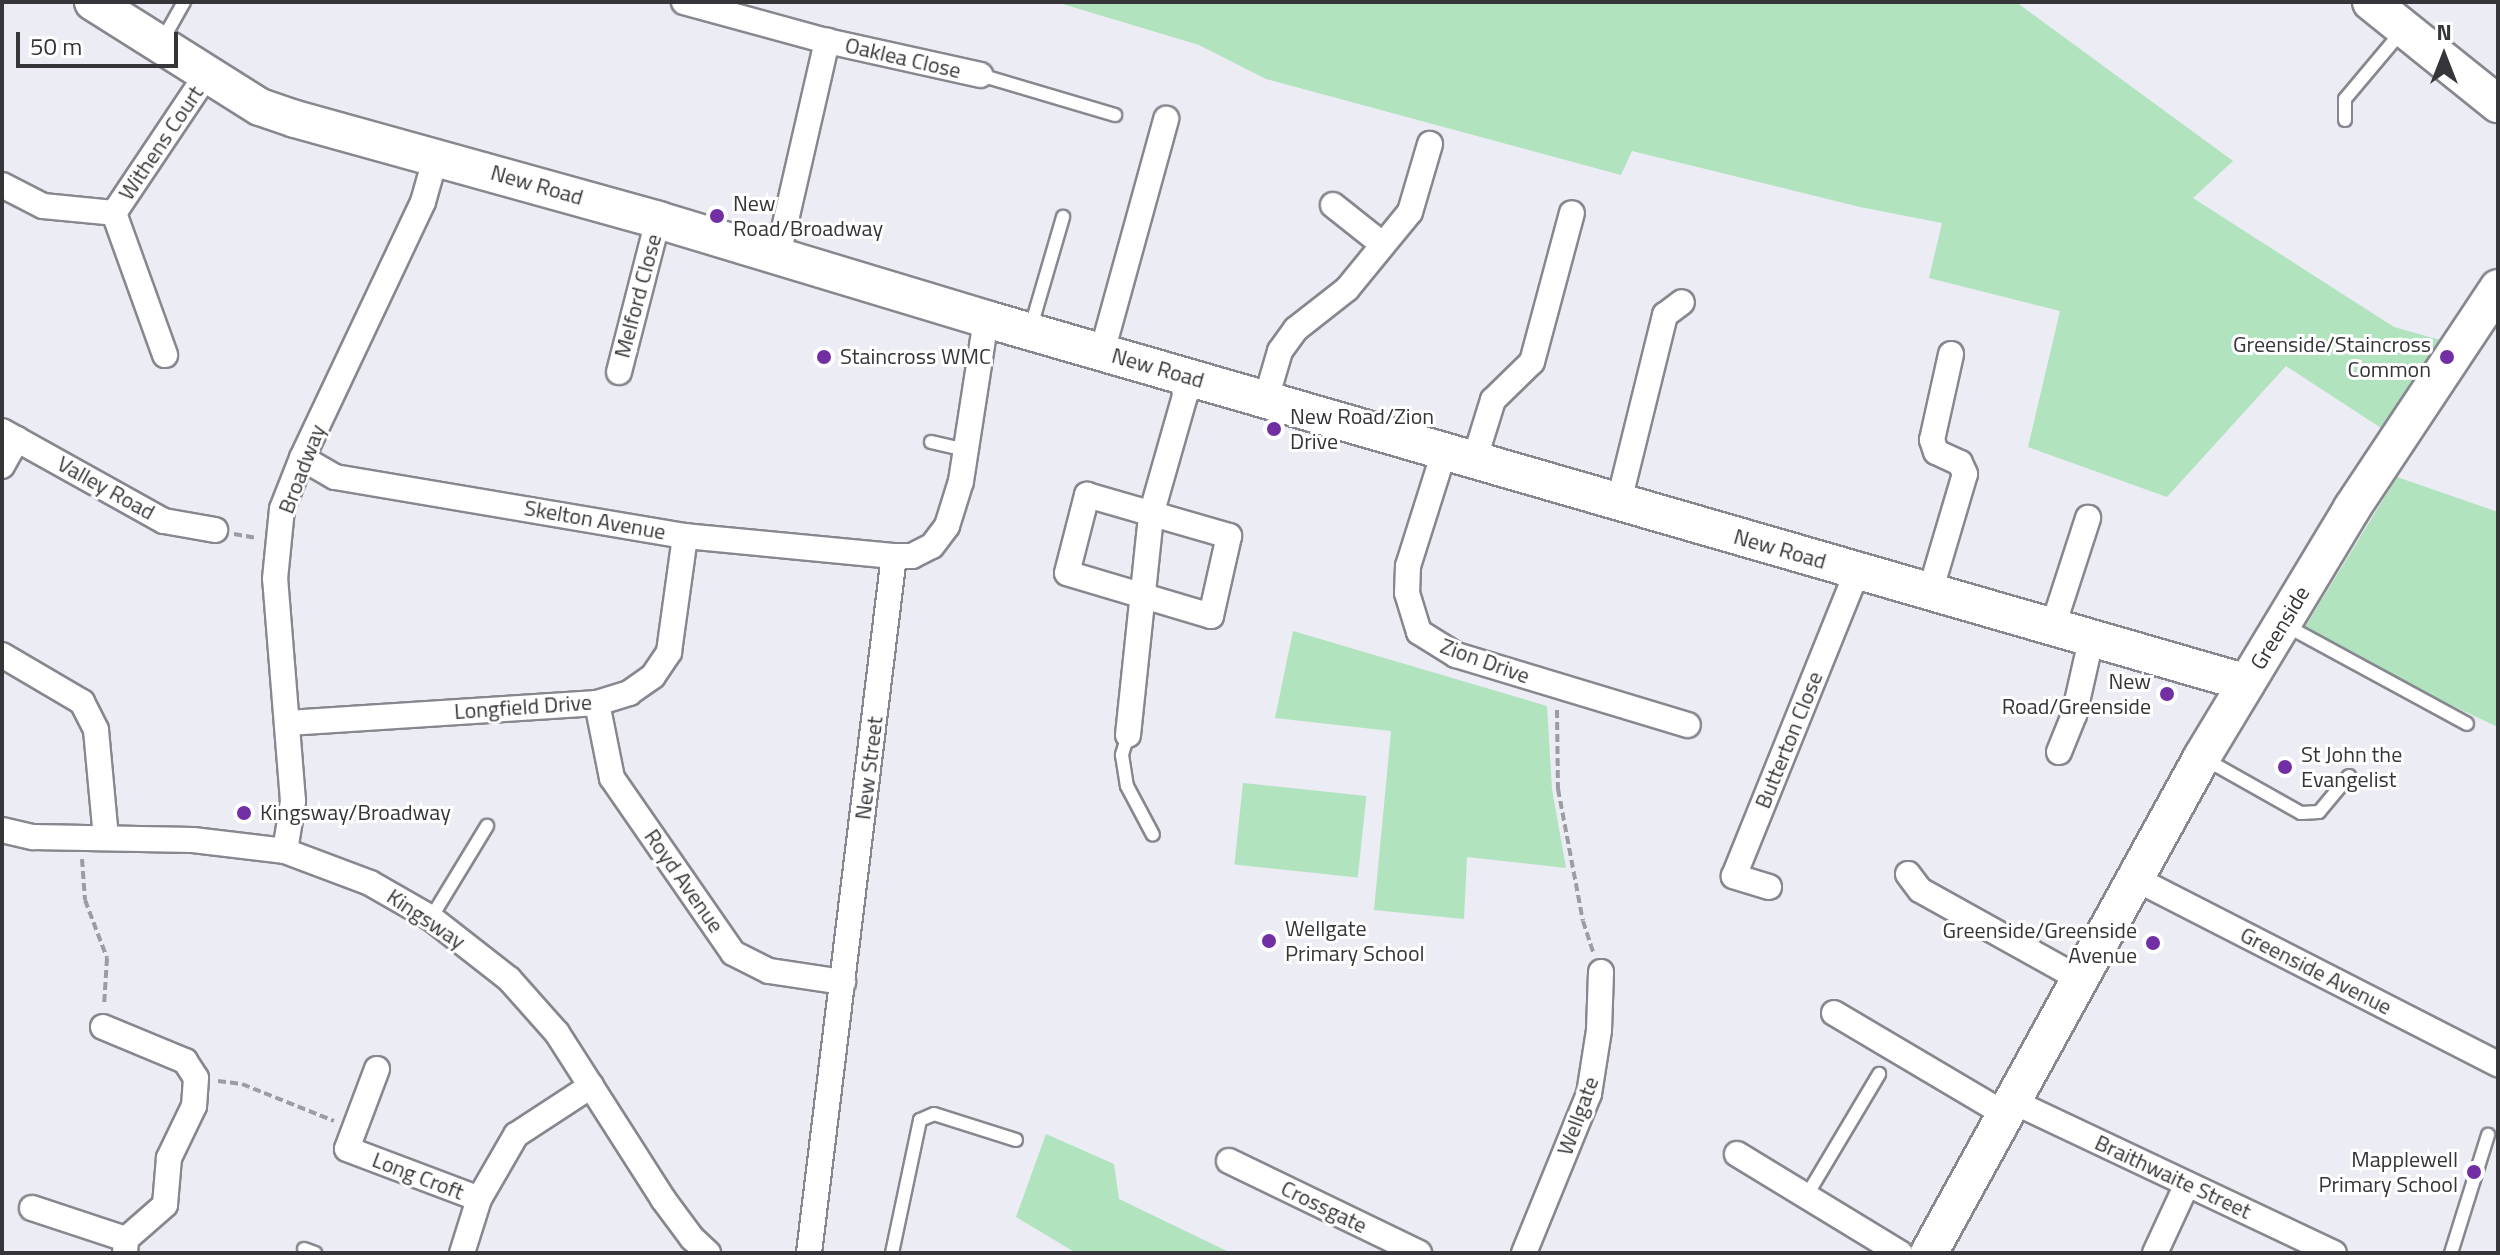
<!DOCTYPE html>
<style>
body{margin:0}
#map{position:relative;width:2500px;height:1255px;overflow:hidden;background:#ebecf4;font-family:"Titillium Web",sans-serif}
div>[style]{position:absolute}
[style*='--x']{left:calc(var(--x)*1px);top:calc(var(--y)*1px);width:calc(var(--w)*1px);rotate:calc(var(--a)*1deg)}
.green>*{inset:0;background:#b1e3bf;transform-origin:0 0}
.path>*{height:4px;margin-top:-2px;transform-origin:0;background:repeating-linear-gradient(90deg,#9c9da3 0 8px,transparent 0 12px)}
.roads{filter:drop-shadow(2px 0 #87888f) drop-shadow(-2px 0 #87888f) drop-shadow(0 2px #87888f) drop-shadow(0 -2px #87888f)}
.lane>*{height:12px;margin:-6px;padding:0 6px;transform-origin:6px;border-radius:6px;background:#fff}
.street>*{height:24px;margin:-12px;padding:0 12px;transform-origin:12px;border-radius:12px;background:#fff}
.secondary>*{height:36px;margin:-18px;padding:0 18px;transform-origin:18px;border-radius:18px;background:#fff}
.dots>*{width:22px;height:22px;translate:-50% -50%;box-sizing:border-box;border:4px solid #fff;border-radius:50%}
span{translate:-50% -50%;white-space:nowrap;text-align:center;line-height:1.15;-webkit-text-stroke:6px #fff;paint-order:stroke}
.street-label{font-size:22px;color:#36363a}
.poi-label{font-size:22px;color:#36363a}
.left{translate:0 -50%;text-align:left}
.right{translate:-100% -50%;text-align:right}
.frame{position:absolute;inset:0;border:4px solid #36363a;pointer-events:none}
.north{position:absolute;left:2404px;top:16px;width:80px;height:80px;-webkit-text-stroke:6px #fff;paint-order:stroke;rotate:0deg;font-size:22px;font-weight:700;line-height:32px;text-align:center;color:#36363a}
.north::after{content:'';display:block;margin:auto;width:28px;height:36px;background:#36363a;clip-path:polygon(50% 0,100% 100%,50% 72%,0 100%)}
.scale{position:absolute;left:16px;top:32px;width:162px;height:36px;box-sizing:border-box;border:4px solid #36363a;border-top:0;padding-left:10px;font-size:24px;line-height:28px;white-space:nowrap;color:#36363a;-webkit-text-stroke:6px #fff;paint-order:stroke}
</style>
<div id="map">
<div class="green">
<div style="clip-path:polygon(1056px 2px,2016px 2px,2233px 161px,2193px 198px,2394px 327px,2440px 340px,2381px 428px,2286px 366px,2167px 497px,2028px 447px,2060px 311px,1929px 278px,1942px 223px,1860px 207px,1632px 151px,1621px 175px,1266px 79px,1199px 45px)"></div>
<div style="clip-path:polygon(2397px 477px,2498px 512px,2498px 727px,2300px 635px)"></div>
<div style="clip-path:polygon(1293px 631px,1547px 706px,1552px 789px,1566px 868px,1467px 857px,1464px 919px,1374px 910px,1391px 731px,1275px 718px)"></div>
<div style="left:1243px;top:783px;width:124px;height:82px;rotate:6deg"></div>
<div style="clip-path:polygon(1046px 1134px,1114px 1164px,1119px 1199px,1231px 1253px,1076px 1253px,1016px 1217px)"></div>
</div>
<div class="path">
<div style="--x:234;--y:534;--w:23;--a:10"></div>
<div style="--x:1557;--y:710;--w:79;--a:89.3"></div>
<div style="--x:1558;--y:789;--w:134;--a:79.3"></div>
<div style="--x:1583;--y:921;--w:33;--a:72"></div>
<div style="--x:82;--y:859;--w:41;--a:85.8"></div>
<div style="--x:85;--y:900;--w:62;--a:69.2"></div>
<div style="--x:107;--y:958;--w:48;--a:93.6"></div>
<div style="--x:218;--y:1081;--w:24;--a:7"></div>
<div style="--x:242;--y:1084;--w:99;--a:21.9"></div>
</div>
<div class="roads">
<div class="lane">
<div style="--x:162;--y:41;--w:45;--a:-60.6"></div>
<div style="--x:980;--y:75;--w:141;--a:16.5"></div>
<div style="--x:2345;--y:120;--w:21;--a:-90"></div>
<div style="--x:2345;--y:99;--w:89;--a:-50"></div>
<div style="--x:1030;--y:330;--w:118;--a:-73.7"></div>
<div style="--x:931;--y:442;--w:36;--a:13"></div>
<div style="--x:2285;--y:625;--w:207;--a:28.5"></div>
<div style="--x:1128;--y:735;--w:21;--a:107"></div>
<div style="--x:1122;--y:755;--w:31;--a:81"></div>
<div style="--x:1127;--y:786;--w:55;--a:62"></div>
<div style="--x:2205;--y:759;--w:110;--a:29.4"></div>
<div style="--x:2301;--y:813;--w:18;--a:-3"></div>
<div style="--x:2319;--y:812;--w:47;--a:-50.2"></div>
<div style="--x:431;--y:918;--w:108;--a:-58.7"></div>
<div style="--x:1807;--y:1195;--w:141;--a:-59.2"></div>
<div style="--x:304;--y:1249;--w:12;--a:20"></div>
<div style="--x:892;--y:1253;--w:136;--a:-78.1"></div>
<div style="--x:920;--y:1120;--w:15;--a:-23"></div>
<div style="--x:934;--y:1114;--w:86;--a:17.6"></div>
<div style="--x:2451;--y:1253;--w:124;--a:-72.6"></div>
</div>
<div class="street">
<div style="--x:684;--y:2;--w:148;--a:15.3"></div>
<div style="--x:827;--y:41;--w:157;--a:12.5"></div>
<div style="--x:2;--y:185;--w:46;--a:27.1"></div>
<div style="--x:43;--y:206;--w:71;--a:5.6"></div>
<div style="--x:114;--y:213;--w:167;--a:-56.2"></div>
<div style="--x:1333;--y:205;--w:63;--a:38.5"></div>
<div style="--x:114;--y:213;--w:151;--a:70.2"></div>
<div style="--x:778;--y:255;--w:220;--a:-77.1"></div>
<div style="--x:1102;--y:352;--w:242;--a:-74.6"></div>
<div style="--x:619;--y:372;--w:157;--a:-75.6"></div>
<div style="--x:1266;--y:399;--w:50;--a:-73.7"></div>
<div style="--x:1280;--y:351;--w:27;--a:-54"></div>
<div style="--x:1296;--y:329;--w:65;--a:-38.1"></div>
<div style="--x:1347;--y:289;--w:99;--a:-50.7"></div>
<div style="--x:1410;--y:212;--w:71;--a:-73.6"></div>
<div style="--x:2;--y:431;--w:185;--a:29.1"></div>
<div style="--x:164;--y:521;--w:52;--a:10"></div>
<div style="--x:1444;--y:452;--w:120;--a:107.5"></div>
<div style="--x:1408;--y:566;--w:27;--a:92"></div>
<div style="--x:1407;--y:593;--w:41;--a:72.9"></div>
<div style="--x:1419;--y:632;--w:44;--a:31.9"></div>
<div style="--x:1456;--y:655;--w:242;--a:16.8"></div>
<div style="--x:302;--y:458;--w:38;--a:30"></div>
<div style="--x:335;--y:477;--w:355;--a:9.6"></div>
<div style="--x:685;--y:536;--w:210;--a:5.5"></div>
<div style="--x:1474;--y:461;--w:64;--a:-72.7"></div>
<div style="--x:1493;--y:400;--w:54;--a:-44.3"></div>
<div style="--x:1532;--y:362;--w:154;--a:-75"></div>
<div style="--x:2;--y:466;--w:31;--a:-61"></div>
<div style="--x:1087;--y:495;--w:148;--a:16.1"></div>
<div style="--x:1229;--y:536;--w:82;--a:102.7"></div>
<div style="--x:1211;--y:616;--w:150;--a:-163.4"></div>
<div style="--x:1067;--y:573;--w:81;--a:-75.6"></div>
<div style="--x:1619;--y:501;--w:192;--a:-76.1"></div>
<div style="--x:1665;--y:315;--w:21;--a:-37"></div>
<div style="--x:1930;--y:592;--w:123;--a:-73.5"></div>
<div style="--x:1965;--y:474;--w:12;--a:-114"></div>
<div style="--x:1960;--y:463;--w:26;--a:-155"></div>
<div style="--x:1936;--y:452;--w:13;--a:-108"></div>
<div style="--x:1932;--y:440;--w:88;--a:-77.5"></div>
<div style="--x:2052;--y:629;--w:117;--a:-72"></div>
<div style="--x:2;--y:655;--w:93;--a:30.4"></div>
<div style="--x:82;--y:702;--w:31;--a:63"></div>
<div style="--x:96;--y:730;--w:107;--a:84.7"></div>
<div style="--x:597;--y:703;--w:76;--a:78.7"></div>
<div style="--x:612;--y:778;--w:213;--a:55.3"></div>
<div style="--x:733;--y:953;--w:40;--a:26.6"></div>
<div style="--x:769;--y:971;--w:75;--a:8.5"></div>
<div style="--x:288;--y:723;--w:310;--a:-3.7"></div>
<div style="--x:597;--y:703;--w:34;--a:-17"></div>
<div style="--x:629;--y:693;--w:29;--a:-35"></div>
<div style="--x:653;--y:676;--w:29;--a:-56"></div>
<div style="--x:669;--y:652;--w:117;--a:-82.1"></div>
<div style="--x:1128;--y:735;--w:221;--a:-84"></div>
<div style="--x:1151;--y:515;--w:124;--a:-74.1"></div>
<div style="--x:1185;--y:396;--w:20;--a:-96"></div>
<div style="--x:2059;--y:752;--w:40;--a:-68"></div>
<div style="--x:2074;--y:715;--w:77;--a:-77.2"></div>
<div style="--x:2;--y:830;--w:32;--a:13"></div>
<div style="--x:33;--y:837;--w:160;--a:1.1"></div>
<div style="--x:193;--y:840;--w:93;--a:6.8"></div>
<div style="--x:285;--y:851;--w:91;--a:20.6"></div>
<div style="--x:370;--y:883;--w:70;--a:29.8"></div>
<div style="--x:431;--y:918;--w:99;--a:38"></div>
<div style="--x:509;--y:979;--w:72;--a:48.4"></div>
<div style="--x:557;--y:1033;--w:197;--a:57.4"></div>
<div style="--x:663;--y:1199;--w:49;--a:53.4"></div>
<div style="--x:692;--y:1238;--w:22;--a:43"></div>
<div style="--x:285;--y:851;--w:51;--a:-80.9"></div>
<div style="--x:293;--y:801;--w:223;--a:-94.6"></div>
<div style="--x:275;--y:579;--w:70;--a:-84.3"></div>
<div style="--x:282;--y:509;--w:55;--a:-68.6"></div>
<div style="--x:302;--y:458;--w:283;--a:-64.7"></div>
<div style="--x:423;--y:202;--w:48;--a:-74.2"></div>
<div style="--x:1908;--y:874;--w:20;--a:53"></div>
<div style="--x:1920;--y:890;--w:183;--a:29.1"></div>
<div style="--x:2134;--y:878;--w:409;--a:27.1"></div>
<div style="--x:1769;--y:887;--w:37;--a:-163"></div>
<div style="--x:1734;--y:876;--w:329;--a:-68"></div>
<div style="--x:1834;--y:1013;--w:199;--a:30.6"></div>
<div style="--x:103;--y:1027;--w:89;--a:22.5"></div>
<div style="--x:185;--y:1061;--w:20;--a:57"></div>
<div style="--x:196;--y:1078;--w:28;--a:94"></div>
<div style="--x:194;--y:1106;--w:58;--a:115.7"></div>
<div style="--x:169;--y:1158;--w:47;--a:94.9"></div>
<div style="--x:165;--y:1205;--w:52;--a:138.9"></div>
<div style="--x:126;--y:1239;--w:14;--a:94"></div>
<div style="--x:377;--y:1069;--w:85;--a:110.6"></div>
<div style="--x:347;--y:1149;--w:141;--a:20.7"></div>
<div style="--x:2012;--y:1101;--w:356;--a:25.3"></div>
<div style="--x:1737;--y:1154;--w:191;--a:31.3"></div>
<div style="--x:1229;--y:1161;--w:211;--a:25.8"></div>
<div style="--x:32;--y:1208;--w:99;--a:18.3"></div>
<div style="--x:462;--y:1253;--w:57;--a:-72.5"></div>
<div style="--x:479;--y:1199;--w:74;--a:-60"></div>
<div style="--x:516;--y:1135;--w:90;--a:-33.2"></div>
<div style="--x:809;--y:1253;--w:702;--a:-83.05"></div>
<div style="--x:894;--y:556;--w:18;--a:0"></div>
<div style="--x:912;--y:556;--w:22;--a:-27"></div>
<div style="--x:932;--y:546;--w:25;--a:-53"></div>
<div style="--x:947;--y:526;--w:47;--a:-72.7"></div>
<div style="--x:961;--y:481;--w:164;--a:-81.2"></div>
<div style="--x:1524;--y:1253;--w:172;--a:-67.8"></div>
<div style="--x:1589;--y:1094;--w:65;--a:-81.1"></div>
<div style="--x:1599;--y:1030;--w:58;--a:-88"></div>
<div style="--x:2155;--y:1253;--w:76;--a:-65.1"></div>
</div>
<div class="secondary">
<div style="--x:93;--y:2;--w:197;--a:32.2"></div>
<div style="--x:260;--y:107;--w:37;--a:19"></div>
<div style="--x:295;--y:119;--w:377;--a:15.5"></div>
<div style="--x:658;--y:220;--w:343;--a:16.8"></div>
<div style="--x:986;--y:319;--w:1312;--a:16.1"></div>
<div style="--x:2371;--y:2;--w:163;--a:38.8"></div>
<div style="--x:1929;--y:1253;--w:566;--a:-61.17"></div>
<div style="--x:2202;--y:757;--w:291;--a:-58.9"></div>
<div style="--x:2352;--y:508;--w:264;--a:-56.4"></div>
</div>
</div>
<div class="dots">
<div style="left:717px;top:216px;background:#712fa3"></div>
<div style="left:824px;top:357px;background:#712fa3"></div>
<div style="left:2447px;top:357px;background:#712fa3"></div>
<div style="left:1274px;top:429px;background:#712fa3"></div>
<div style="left:2167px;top:694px;background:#712fa3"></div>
<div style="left:2285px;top:767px;background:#712fa3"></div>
<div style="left:244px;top:813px;background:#712fa3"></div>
<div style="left:1269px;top:941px;background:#712fa3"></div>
<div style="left:2153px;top:943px;background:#712fa3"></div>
<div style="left:2474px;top:1172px;background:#712fa3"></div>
</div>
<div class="street-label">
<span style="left:903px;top:58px;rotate:13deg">Oaklea Close</span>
<span style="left:161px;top:143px;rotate:-56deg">Withens Court</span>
<span style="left:537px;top:185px;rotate:16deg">New Road</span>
<span style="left:638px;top:296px;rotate:-75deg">Melford Close</span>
<span style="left:1158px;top:368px;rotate:16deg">New Road</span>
<span style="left:302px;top:469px;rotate:-69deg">Broadway</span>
<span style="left:106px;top:488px;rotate:29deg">Valley Road</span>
<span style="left:595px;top:520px;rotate:10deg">Skelton Avenue</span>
<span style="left:1780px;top:549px;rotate:16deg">New Road</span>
<span style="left:2280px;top:628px;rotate:-59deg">Greenside</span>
<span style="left:1485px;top:661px;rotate:20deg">Zion Drive</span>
<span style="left:523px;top:707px;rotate:-4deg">Longfield Drive</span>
<span style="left:1789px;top:740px;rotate:-68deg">Butterton Close</span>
<span style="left:869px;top:768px;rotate:-83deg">New Street</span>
<span style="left:684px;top:881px;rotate:55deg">Royd Avenue</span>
<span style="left:426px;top:919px;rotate:34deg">Kingsway</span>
<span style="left:2316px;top:971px;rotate:27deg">Greenside Avenue</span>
<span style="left:1578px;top:1116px;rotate:-70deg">Wellgate</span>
<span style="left:418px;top:1176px;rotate:21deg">Long Croft</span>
<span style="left:2173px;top:1177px;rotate:25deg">Braithwaite Street</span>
<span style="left:1324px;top:1207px;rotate:26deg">Crossgate</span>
</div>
<div class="poi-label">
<span class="left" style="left:733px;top:216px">New<br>Road/Broadway</span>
<span class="right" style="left:2431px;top:357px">Greenside/Staincross<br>Common</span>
<span class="left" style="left:840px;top:357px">Staincross WMC</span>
<span class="left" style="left:1290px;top:429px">New Road/Zion<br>Drive</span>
<span class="right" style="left:2151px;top:694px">New<br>Road/Greenside</span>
<span class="left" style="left:2301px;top:767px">St John the<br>Evangelist</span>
<span class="left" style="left:260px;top:813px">Kingsway/Broadway</span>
<span class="left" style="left:1285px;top:941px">Wellgate<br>Primary School</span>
<span class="right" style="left:2137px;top:943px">Greenside/Greenside<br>Avenue</span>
<span class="right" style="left:2458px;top:1172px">Mapplewell<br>Primary School</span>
</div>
<div class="frame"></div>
<div class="north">N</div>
<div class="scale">50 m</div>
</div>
